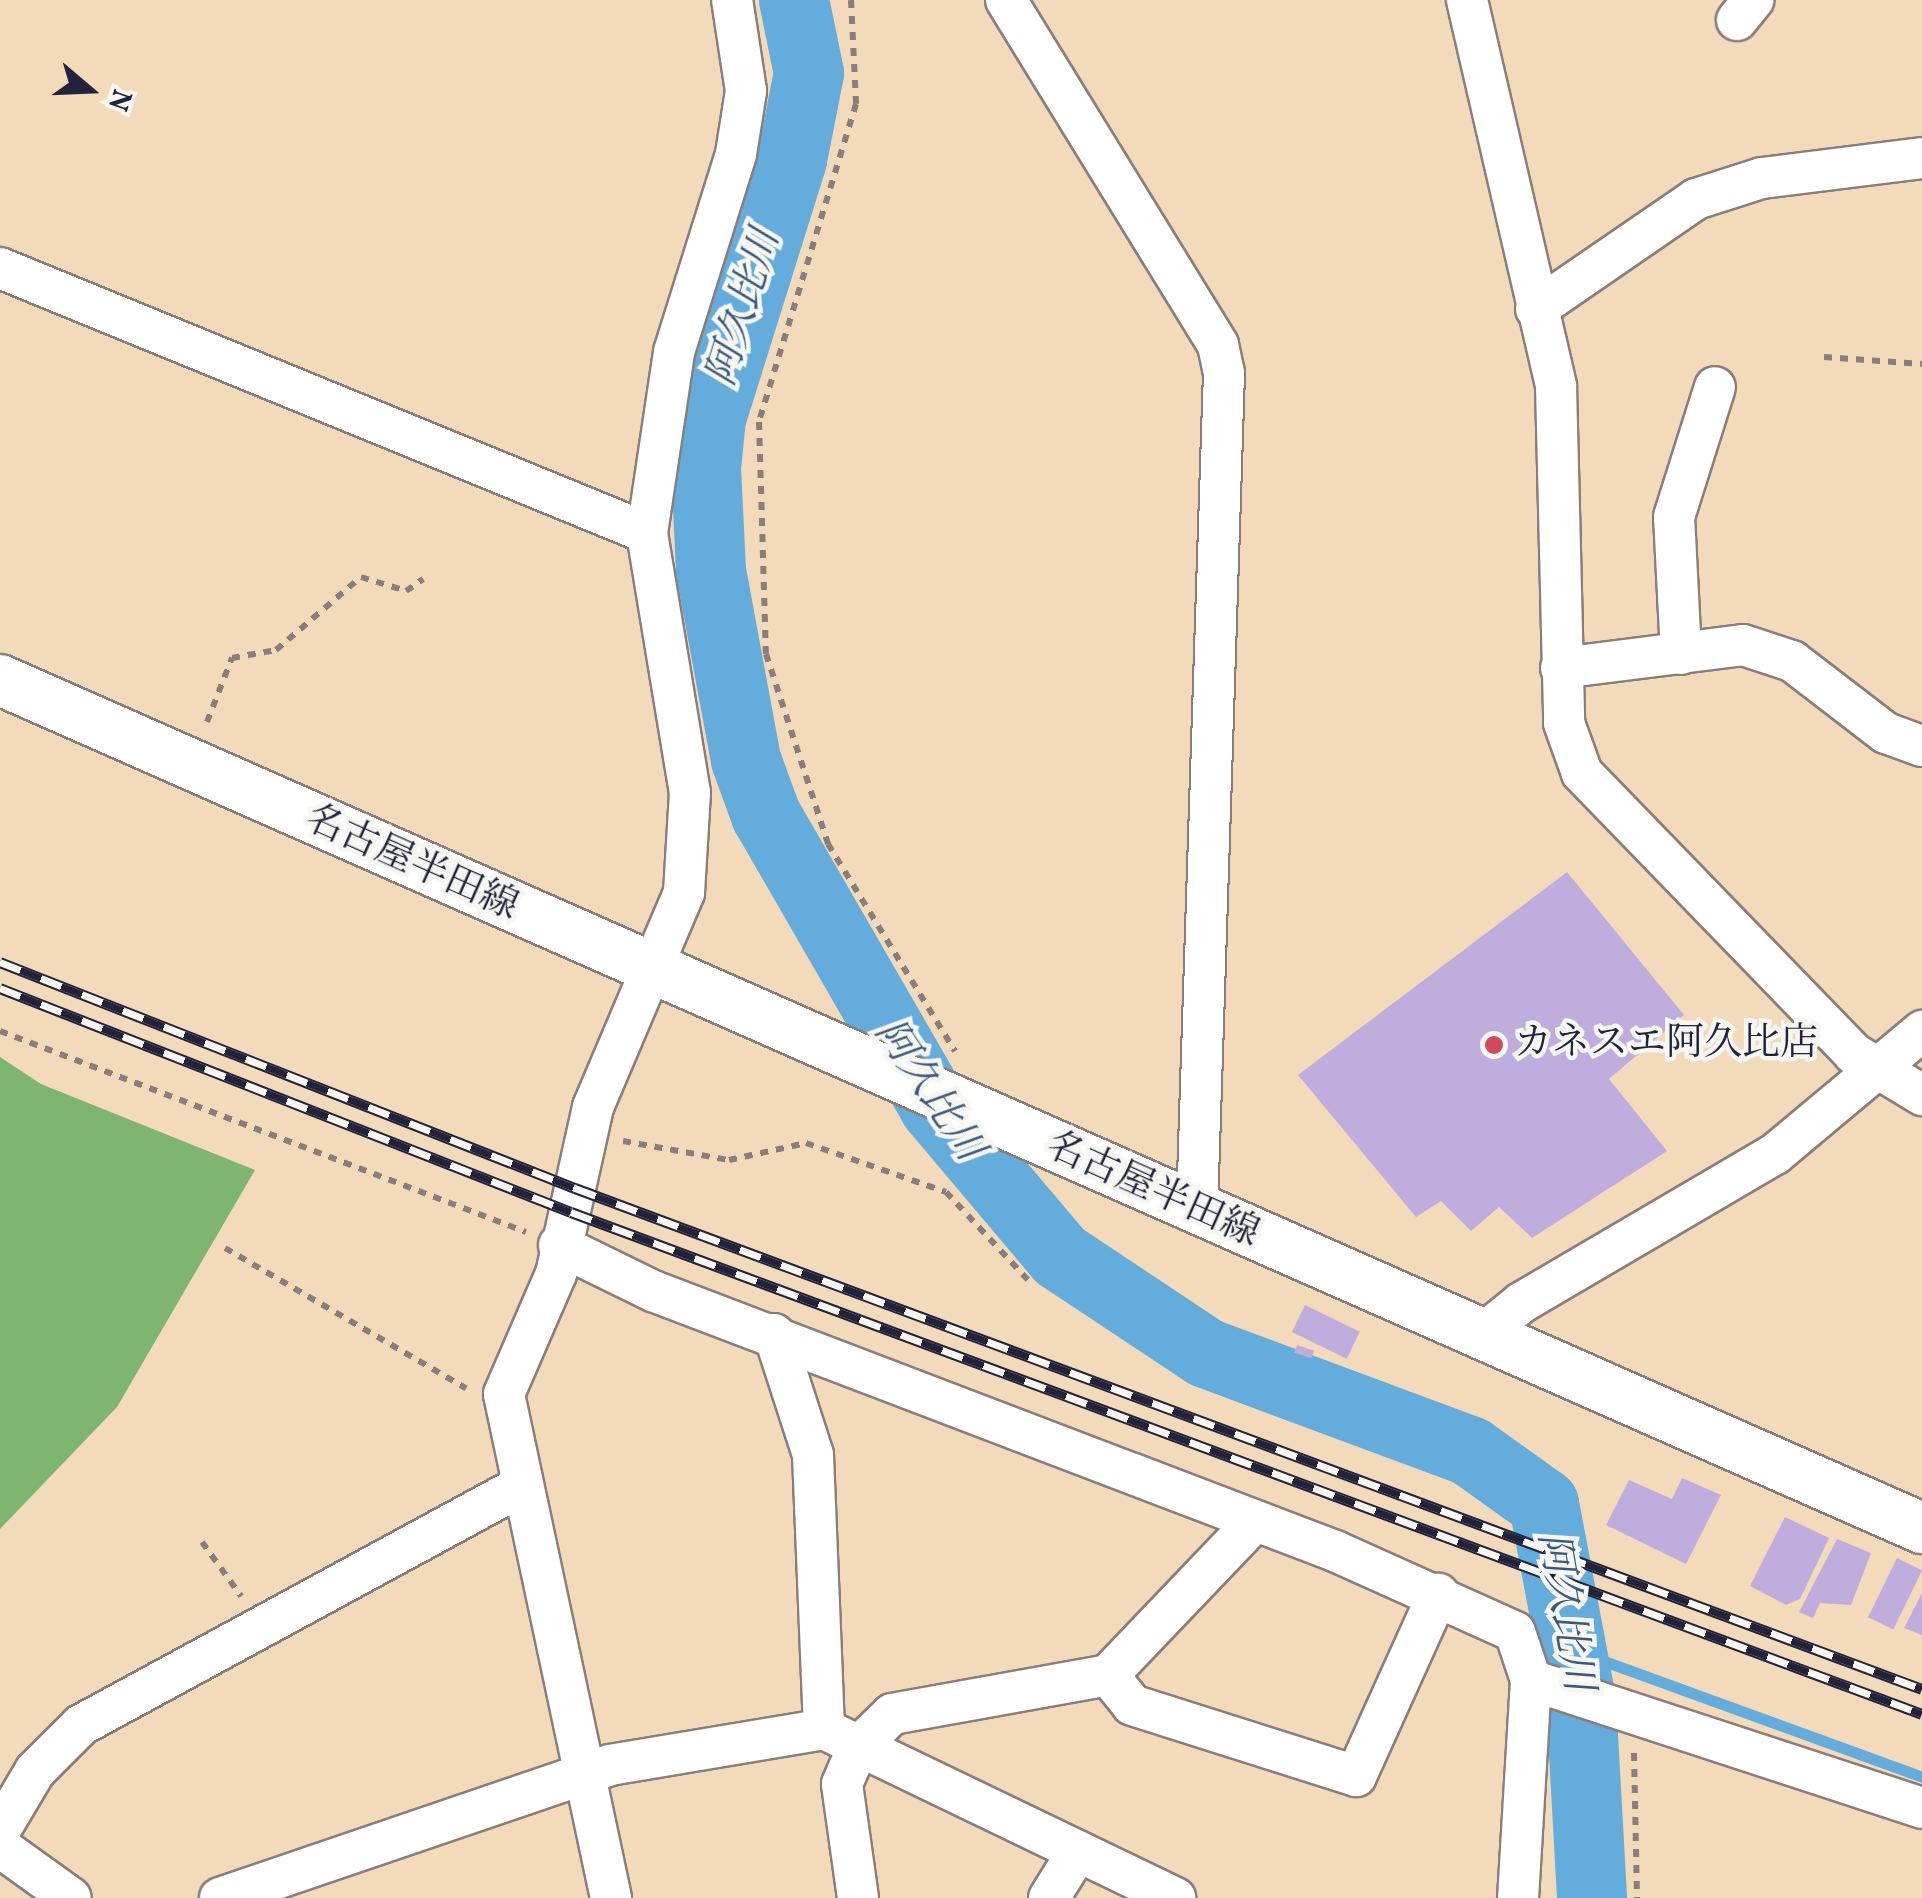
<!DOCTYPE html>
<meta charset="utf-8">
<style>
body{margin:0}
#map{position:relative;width:1922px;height:1898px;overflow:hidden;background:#f2dabb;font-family:Vollkorn,"Noto Serif JP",serif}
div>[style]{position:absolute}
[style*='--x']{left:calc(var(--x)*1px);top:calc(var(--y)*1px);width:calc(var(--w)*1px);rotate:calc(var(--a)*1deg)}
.forest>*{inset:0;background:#7eb572}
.stream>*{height:11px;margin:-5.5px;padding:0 5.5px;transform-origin:5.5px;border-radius:5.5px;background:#64acdb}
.river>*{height:70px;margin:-35px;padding:0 35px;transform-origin:35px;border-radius:35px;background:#64acdb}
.building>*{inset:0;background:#bfaedd;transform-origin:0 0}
.path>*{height:6px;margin-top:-3px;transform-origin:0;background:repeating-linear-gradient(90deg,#8a7e7b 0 8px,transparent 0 16px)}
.roads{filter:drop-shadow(2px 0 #8a7e7b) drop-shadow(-2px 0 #8a7e7b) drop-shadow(0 2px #8a7e7b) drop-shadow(0 -2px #8a7e7b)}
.minor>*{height:40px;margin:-20px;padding:0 20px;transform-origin:20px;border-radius:20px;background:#fff}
.major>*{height:50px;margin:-25px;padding:0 25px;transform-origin:25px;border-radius:25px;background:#fff}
.rail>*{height:11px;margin-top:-5.5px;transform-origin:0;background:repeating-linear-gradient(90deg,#f6f6f2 0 22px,#22223b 0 44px);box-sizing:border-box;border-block:2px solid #22223b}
.dots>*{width:28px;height:28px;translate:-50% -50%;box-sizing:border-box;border:5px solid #f6f6f2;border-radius:50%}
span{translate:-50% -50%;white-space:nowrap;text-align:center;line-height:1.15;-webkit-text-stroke:9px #f6f6f2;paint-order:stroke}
.street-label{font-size:38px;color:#22223b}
.poi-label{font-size:38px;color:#22223b}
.left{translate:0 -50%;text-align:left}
.water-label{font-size:40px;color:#3c597b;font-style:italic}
.north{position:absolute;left:40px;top:40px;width:100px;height:100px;-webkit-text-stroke:8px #f6f6f2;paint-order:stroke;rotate:109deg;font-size:28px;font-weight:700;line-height:40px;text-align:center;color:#22223b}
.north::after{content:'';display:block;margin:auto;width:35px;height:45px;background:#22223b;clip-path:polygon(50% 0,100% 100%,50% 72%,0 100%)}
</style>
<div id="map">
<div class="forest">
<div style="clip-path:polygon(0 1057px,41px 1084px,255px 1170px,117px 1407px,0 1529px)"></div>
</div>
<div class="stream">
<div style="--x:1571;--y:1649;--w:374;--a:20"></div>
</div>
<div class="river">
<div style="--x:794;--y:0;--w:75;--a:78.4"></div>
<div style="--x:809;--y:73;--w:89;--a:101.1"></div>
<div style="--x:792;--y:160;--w:270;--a:107.4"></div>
<div style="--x:711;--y:418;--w:50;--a:95.7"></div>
<div style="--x:706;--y:468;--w:103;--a:87.2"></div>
<div style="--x:711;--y:571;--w:192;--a:79.5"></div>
<div style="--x:746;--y:760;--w:59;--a:70"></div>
<div style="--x:766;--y:815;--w:338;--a:60"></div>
<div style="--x:935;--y:1108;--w:194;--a:49.8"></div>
<div style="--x:1060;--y:1256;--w:175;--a:33.6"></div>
<div style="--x:1206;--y:1353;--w:282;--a:20.4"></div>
<div style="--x:1470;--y:1451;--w:91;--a:35.6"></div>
<div style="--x:1544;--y:1504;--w:199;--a:79.3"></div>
<div style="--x:1581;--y:1700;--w:198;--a:86.8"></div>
</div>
<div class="building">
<div style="clip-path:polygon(1567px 872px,1684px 1015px,1609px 1079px,1667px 1151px,1532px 1238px,1499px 1207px,1471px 1231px,1441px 1201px,1416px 1217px,1298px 1075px)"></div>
<div style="left:1305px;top:1305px;width:61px;height:30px;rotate:26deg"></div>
<div style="left:1297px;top:1345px;width:18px;height:8px;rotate:19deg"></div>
<div style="clip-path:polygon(1682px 1478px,1721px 1495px,1686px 1564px,1606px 1525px,1629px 1480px,1672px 1499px)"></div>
<div style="clip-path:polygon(1785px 1517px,1829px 1538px,1800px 1599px,1786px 1605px,1750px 1586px)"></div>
<div style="clip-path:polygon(1837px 1539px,1871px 1553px,1851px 1605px,1820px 1603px,1813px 1618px,1799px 1612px)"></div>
<div style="left:1897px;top:1558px;width:28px;height:66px;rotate:26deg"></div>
<div style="clip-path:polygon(1922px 1593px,1922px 1635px,1904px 1628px)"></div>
</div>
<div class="path">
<div style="--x:851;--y:0;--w:104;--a:87.2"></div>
<div style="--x:856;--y:104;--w:332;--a:107"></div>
<div style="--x:759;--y:422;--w:232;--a:88.3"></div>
<div style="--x:766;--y:654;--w:200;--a:71.9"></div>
<div style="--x:828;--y:844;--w:243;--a:58.5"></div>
<div style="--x:1824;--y:357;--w:98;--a:4.1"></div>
<div style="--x:207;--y:722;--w:69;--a:-68.7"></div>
<div style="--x:232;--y:658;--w:45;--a:-10.3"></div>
<div style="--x:276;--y:650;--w:112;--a:-40.7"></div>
<div style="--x:361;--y:577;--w:47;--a:17.3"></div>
<div style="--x:406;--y:591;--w:21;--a:-35"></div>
<div style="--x:0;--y:1031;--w:563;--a:20.91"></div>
<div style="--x:623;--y:1141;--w:108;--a:10.2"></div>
<div style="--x:729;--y:1160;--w:79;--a:-12.4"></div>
<div style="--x:806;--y:1143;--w:148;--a:19.3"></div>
<div style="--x:946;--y:1192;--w:123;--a:47"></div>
<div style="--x:225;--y:1248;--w:279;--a:30.2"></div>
<div style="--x:202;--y:1542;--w:67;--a:54.2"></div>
<div style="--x:1634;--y:1753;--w:145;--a:88.8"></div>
</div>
<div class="roads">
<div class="minor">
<div style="--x:1006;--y:0;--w:405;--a:58.4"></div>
<div style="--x:1218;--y:345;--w:29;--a:78"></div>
<div style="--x:1224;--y:373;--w:837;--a:91.85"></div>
<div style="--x:1467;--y:0;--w:396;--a:77"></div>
<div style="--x:1556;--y:386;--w:337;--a:88.6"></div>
<div style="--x:1564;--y:723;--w:53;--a:70.2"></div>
<div style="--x:1582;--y:773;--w:390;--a:45.9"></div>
<div style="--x:1853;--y:1053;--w:81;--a:31.3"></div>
<div style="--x:1737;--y:20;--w:26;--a:-51"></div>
<div style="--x:0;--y:268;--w:699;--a:22.27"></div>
<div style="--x:1536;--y:309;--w:194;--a:-34.5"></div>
<div style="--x:1696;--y:199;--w:69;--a:-17.7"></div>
<div style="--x:1762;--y:178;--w:161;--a:-7.1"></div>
<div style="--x:1681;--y:654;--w:137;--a:-92.9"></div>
<div style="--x:1674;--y:517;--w:136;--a:-72.5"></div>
<div style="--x:1561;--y:668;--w:183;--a:-7.2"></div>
<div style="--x:1743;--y:645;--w:52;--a:18.1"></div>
<div style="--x:1792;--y:661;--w:118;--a:37.5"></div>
<div style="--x:1886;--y:733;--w:38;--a:20"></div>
<div style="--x:559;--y:1245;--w:105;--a:26.1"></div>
<div style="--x:653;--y:1291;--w:730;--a:20.87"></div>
<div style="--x:1335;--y:1551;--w:197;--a:24.2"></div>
<div style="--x:1515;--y:1632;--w:51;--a:71.6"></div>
<div style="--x:1531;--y:1680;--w:218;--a:93.4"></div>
<div style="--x:774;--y:1334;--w:127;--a:72.1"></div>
<div style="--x:813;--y:1455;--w:274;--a:87.7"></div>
<div style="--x:1479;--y:1337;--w:54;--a:-39"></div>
<div style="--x:1521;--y:1303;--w:294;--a:-30.4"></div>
<div style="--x:1775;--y:1154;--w:192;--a:-39.9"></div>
<div style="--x:1108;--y:1675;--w:38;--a:51"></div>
<div style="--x:1132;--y:1705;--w:235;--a:17.6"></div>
<div style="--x:1356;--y:1776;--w:200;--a:-65.7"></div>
<div style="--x:1531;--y:1680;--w:411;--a:18.1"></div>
<div style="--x:0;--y:1830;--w:69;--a:-59.3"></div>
<div style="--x:35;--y:1771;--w:65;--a:-45"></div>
<div style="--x:81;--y:1725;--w:498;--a:-28.5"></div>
<div style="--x:0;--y:1847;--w:87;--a:35.7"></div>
<div style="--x:220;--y:1898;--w:412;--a:-18.8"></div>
<div style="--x:610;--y:1765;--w:217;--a:-9.5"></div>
<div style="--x:824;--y:1729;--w:390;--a:25.7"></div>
<div style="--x:611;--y:1898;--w:515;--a:-101.99"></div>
<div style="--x:504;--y:1394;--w:131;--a:-66.6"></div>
<div style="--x:556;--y:1274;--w:171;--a:-77.5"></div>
<div style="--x:593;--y:1107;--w:233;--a:-67"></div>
<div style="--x:684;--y:893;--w:100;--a:-86.6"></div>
<div style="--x:690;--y:793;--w:264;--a:-99.4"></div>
<div style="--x:647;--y:533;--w:183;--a:-81.5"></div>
<div style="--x:674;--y:352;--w:207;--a:-72.6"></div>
<div style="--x:736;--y:154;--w:64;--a:-81"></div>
<div style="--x:746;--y:91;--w:92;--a:-98.7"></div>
<div style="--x:858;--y:1898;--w:115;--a:-98"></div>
<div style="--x:842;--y:1784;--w:40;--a:-66.6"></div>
<div style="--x:858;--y:1747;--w:47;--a:-44.1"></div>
<div style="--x:892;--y:1714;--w:219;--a:-10.2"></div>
<div style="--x:1108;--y:1675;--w:213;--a:-46.3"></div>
<div style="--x:1049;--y:1898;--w:55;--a:-58.3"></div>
</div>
<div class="major">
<div style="--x:0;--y:680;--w:2101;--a:23.81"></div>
</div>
</div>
<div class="rail">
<div style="--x:0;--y:962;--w:618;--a:21.46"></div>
<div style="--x:575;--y:1188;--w:1437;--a:20.4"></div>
<div style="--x:0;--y:988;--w:613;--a:21.42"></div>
<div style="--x:571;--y:1212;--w:1441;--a:20.38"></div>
</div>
<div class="dots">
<div style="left:1494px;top:1045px;background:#d1495b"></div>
</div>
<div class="street-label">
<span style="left:411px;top:864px;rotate:24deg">名古屋半田線</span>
<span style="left:1152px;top:1191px;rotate:24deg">名古屋半田線</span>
</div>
<div class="poi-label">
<span class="left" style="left:1514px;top:1045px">カネスエ阿久比店</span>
</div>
<div class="water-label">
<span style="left:745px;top:308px;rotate:-73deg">阿久比川</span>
<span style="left:928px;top:1091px;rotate:56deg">阿久比川</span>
<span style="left:1564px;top:1612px;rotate:80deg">阿久比川</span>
</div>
<div class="north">N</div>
</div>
